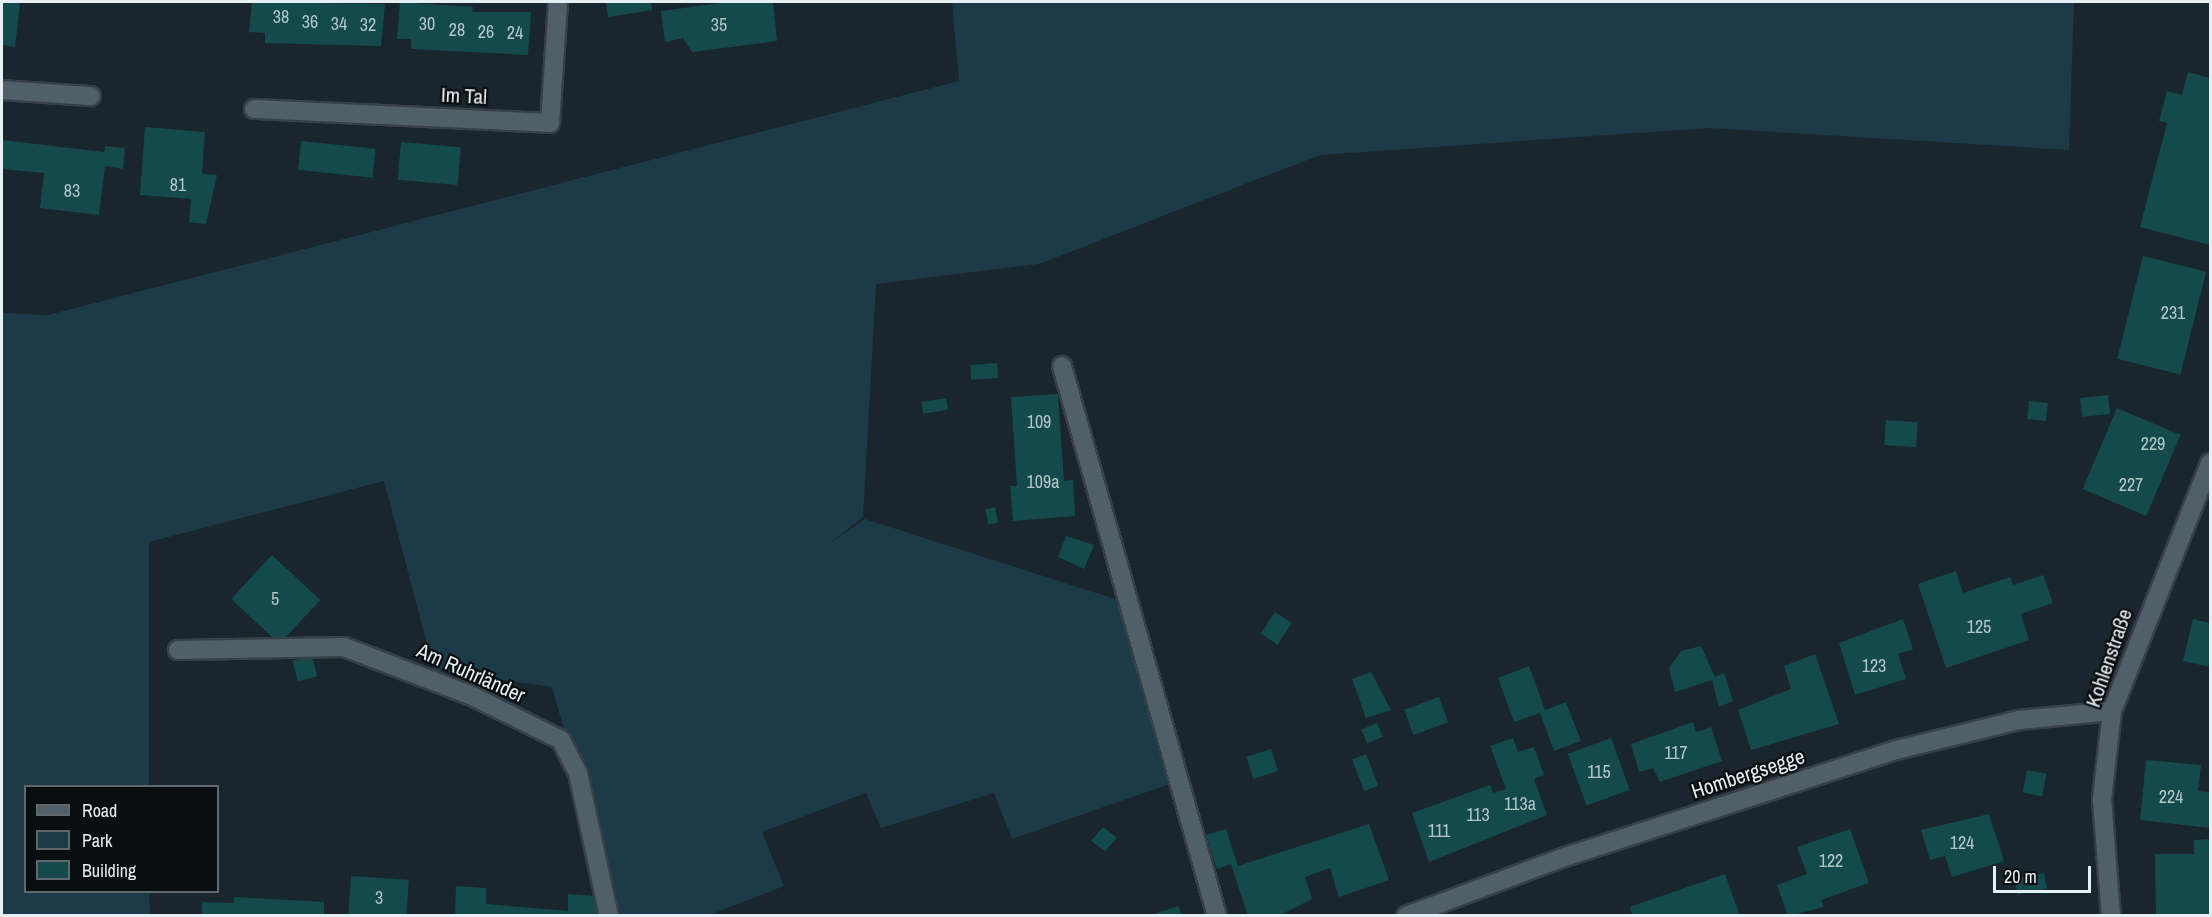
<!DOCTYPE html>
<meta charset="utf-8">
<style>
body{margin:0}
#map{position:relative;width:2212px;height:917px;overflow:hidden;background:#19262d;font-family:"Archivo Narrow",sans-serif}
div>[style]{position:absolute}
[style*='--x']{left:calc(var(--x)*1px);top:calc(var(--y)*1px);width:calc(var(--w)*1px);rotate:calc(var(--a)*1deg)}
.green>*{inset:0;background:#1d3a49}
.building>*{inset:0;background:#144a4c;transform-origin:0 0}
.roads{filter:drop-shadow(2px 0 #364046) drop-shadow(-2px 0 #364046) drop-shadow(0 2px #364046) drop-shadow(0 -2px #364046)}
.minor>*{height:18px;margin:-9px;padding:0 9px;transform-origin:9px;border-radius:9px;background:#516068}
span{translate:-50% -50%;white-space:nowrap;text-align:center;line-height:1.15;-webkit-text-stroke:4.5px #090e11;paint-order:stroke}
.number-label{font-size:18px;color:#b2c6c9}
.number-label span{-webkit-text-stroke-width:0}
.street-label{font-size:21px;color:#e6eff3}
.frame{position:absolute;inset:0;border:3px solid #e6eff3;pointer-events:none}
.legend{position:absolute;left:24px;top:785px;width:195px;height:108px;box-sizing:border-box;background:#090e11;border:2px solid #61686b;margin:0;padding:8px 10px;list-style:none;font-size:18px;color:#e6eff3}
.legend li{display:flex;align-items:center;gap:12px;height:30px}
.legend b{width:30px;border:2px solid #61686b}
.scale{position:absolute;left:1993px;top:866px;width:98px;height:27px;box-sizing:border-box;border:3px solid #e6eff3;border-top:0;padding-left:8px;font-size:18px;line-height:21px;white-space:nowrap;color:#e6eff3;-webkit-text-stroke:4px #090e11;paint-order:stroke}
</style>
<div id="map">
<div class="green">
<div style="clip-path:polygon(952px 2px,2074px 2px,2069px 150px,1709px 128px,1320px 155px,1039px 264px,876px 284px,863px 517px,829px 544px,865px 519px,1118px 600px,1170px 784px,1012px 839px,994px 793px,881px 828px,866px 793px,762px 832px,784px 886px,709px 915px,616px 915px,552px 687px,434px 670px,384px 481px,149px 542px,149px 786px,26px 786px,25px 821px,26px 892px,149px 892px,150px 915px,2px 916px,2px 313px,48px 315px,959px 81px)"></div>
</div>
<div class="building">
<div style="clip-path:polygon(2px 2px,20px 2px,15px 47px,2px 45px)"></div>
<div style="clip-path:polygon(252px 2px,385px 4px,381px 46px,265px 43px,265px 33px,249px 32px)"></div>
<div style="clip-path:polygon(400px 2px,473px 7px,472px 12px,531px 12px,528px 55px,411px 49px,411px 39px,397px 39px)"></div>
<div style="clip-path:polygon(606px 2px,651px 2px,652px 10px,608px 17px)"></div>
<div style="clip-path:polygon(729px 2px,773px 2px,777px 41px,692px 52px,683px 38px,665px 42px,661px 11px)"></div>
<div style="clip-path:polygon(2188px 72px,2210px 78px,2210px 245px,2140px 227px,2167px 123px,2159px 121px,2167px 91px,2182px 95px)"></div>
<div style="clip-path:polygon(145px 127px,205px 132px,202px 174px,217px 175px,206px 224px,189px 222px,191px 199px,140px 195px)"></div>
<div style="clip-path:polygon(2px 140px,104px 152px,105px 146px,125px 148px,123px 169px,105px 166px,99px 215px,40px 208px,44px 173px,2px 169px)"></div>
<div style="left:301px;top:141px;width:75px;height:29px;rotate:6deg"></div>
<div style="left:401px;top:142px;width:60px;height:38px;rotate:5deg"></div>
<div style="left:2143px;top:256px;width:65px;height:106px;rotate:14deg"></div>
<div style="left:997px;top:363px;width:15px;height:27px;rotate:86deg"></div>
<div style="clip-path:polygon(1058px 394px,1064px 481px,1073px 480px,1075px 516px,1013px 521px,1010px 486px,1017px 486px,1011px 397px)"></div>
<div style="left:2108px;top:395px;width:19px;height:28px;rotate:84deg"></div>
<div style="left:946px;top:398px;width:12px;height:25px;rotate:81deg"></div>
<div style="left:2029px;top:401px;width:19px;height:18px;rotate:6deg"></div>
<div style="left:2117px;top:408px;width:69px;height:88px;rotate:23deg"></div>
<div style="left:1886px;top:420px;width:32px;height:25px;rotate:4deg"></div>
<div style="left:995px;top:507px;width:16px;height:10px;rotate:79deg"></div>
<div style="clip-path:polygon(1066px 536px,1094px 545px,1084px 569px,1058px 557px)"></div>
<div style="left:272px;top:555px;width:66px;height:60px;rotate:43deg"></div>
<div style="clip-path:polygon(1956px 571px,1963px 593px,2010px 577px,2013px 585px,2043px 575px,2053px 603px,2021px 614px,2029px 640px,1946px 668px,1918px 584px)"></div>
<div style="left:1275px;top:612px;width:20px;height:26px;rotate:33deg"></div>
<div style="clip-path:polygon(1903px 619px,1913px 649px,1898px 654px,1906px 679px,1855px 695px,1839px 643px)"></div>
<div style="clip-path:polygon(2193px 619px,2210px 623px,2210px 667px,2183px 661px)"></div>
<div style="clip-path:polygon(1701px 646px,1715px 677px,1724px 673px,1733px 701px,1719px 707px,1712px 680px,1675px 692px,1669px 668px,1681px 651px)"></div>
<div style="clip-path:polygon(1815px 654px,1839px 724px,1751px 750px,1738px 710px,1791px 689px,1784px 666px)"></div>
<div style="left:312px;top:656px;width:21px;height:20px;rotate:76deg"></div>
<div style="clip-path:polygon(1529px 666px,1545px 710px,1566px 702px,1581px 741px,1554px 751px,1540px 713px,1514px 722px,1498px 678px)"></div>
<div style="clip-path:polygon(1371px 672px,1391px 710px,1366px 718px,1352px 679px)"></div>
<div style="left:1439px;top:697px;width:27px;height:37px;rotate:70deg"></div>
<div style="clip-path:polygon(1693px 722px,1696px 732px,1711px 727px,1722px 761px,1660px 782px,1653px 768px,1639px 772px,1631px 744px)"></div>
<div style="left:1377px;top:723px;width:15px;height:17px;rotate:67deg"></div>
<div style="clip-path:polygon(1513px 738px,1518px 752px,1534px 747px,1544px 775px,1534px 779px,1547px 815px,1429px 862px,1412px 813px,1490px 785px,1493px 793px,1506px 789px,1490px 746px)"></div>
<div style="left:1611px;top:738px;width:55px;height:46px;rotate:70deg"></div>
<div style="left:1271px;top:749px;width:23px;height:26px;rotate:72deg"></div>
<div style="left:1366px;top:754px;width:34px;height:15px;rotate:69deg"></div>
<div style="clip-path:polygon(2146px 760px,2201px 765px,2198px 791px,2210px 792px,2210px 828px,2140px 820px)"></div>
<div style="left:2027px;top:770px;width:20px;height:23px;rotate:11deg"></div>
<div style="clip-path:polygon(1989px 814px,2004px 861px,1952px 877px,1945px 856px,1930px 860px,1921px 830px)"></div>
<div style="clip-path:polygon(1369px 824px,1389px 880px,1339px 897px,1330px 868px,1305px 877px,1312px 899px,1278px 916px,1248px 916px,1231px 864px,1217px 869px,1206px 835px,1226px 829px,1238px 866px)"></div>
<div style="clip-path:polygon(1103px 827px,1117px 838px,1105px 851px,1091px 841px)"></div>
<div style="clip-path:polygon(1850px 829px,1869px 883px,1821px 900px,1824px 907px,1788px 916px,1777px 885px,1807px 874px,1797px 847px)"></div>
<div style="clip-path:polygon(2210px 839px,2210px 916px,2156px 916px,2155px 854px,2194px 854px,2194px 840px)"></div>
<div style="left:2044px;top:873px;width:16px;height:30px;rotate:79deg"></div>
<div style="clip-path:polygon(1725px 874px,1740px 916px,1633px 916px,1630px 907px)"></div>
<div style="left:351px;top:876px;width:58px;height:40px;rotate:4deg"></div>
<div style="clip-path:polygon(456px 886px,486px 888px,486px 904px,568px 911px,568px 894px,593px 896px,598px 916px,455px 916px)"></div>
<div style="clip-path:polygon(234px 897px,324px 902px,324px 916px,202px 916px,202px 902px,234px 903px)"></div>
<div style="clip-path:polygon(1178px 906px,1182px 916px,1152px 916px,1152px 915px)"></div>
</div>
<div class="roads">
<div class="minor">
<div style="--x:2;--y:90;--w:89;--a:3.9"></div>
<div style="--x:254;--y:109;--w:296;--a:2.7"></div>
<div style="--x:550;--y:123;--w:121;--a:-86.2"></div>
<div style="--x:1062;--y:366;--w:571;--a:74.26"></div>
<div style="--x:178;--y:650;--w:166;--a:-1"></div>
<div style="--x:344;--y:647;--w:135;--a:20.9"></div>
<div style="--x:470;--y:695;--w:102;--a:26.3"></div>
<div style="--x:561;--y:740;--w:37;--a:63"></div>
<div style="--x:578;--y:773;--w:146;--a:77.8"></div>
<div style="--x:1406;--y:916;--w:170;--a:-20.4"></div>
<div style="--x:1565;--y:857;--w:348;--a:-17.9"></div>
<div style="--x:1896;--y:750;--w:127;--a:-13.7"></div>
<div style="--x:2019;--y:720;--w:93;--a:-5.5"></div>
<div style="--x:2111;--y:916;--w:117;--a:-94.4"></div>
<div style="--x:2102;--y:799;--w:89;--a:-83.5"></div>
<div style="--x:2112;--y:711;--w:267;--a:-68.4"></div>
</div>
</div>
<div class="number-label">
<span style="left:281px;top:17px">38</span>
<span style="left:310px;top:22px">36</span>
<span style="left:339px;top:24px">34</span>
<span style="left:427px;top:24px">30</span>
<span style="left:368px;top:25px">32</span>
<span style="left:719px;top:25px">35</span>
<span style="left:457px;top:30px">28</span>
<span style="left:486px;top:32px">26</span>
<span style="left:515px;top:33px">24</span>
<span style="left:178px;top:185px">81</span>
<span style="left:72px;top:191px">83</span>
<span style="left:2173px;top:313px">231</span>
<span style="left:1039px;top:422px">109</span>
<span style="left:2153px;top:444px">229</span>
<span style="left:1043px;top:482px">109a</span>
<span style="left:2131px;top:485px">227</span>
<span style="left:275px;top:599px">5</span>
<span style="left:1979px;top:627px">125</span>
<span style="left:1874px;top:666px">123</span>
<span style="left:1676px;top:753px">117</span>
<span style="left:1599px;top:772px">115</span>
<span style="left:2171px;top:797px">224</span>
<span style="left:1520px;top:804px">113a</span>
<span style="left:1478px;top:815px">113</span>
<span style="left:1439px;top:831px">111</span>
<span style="left:1962px;top:843px">124</span>
<span style="left:1831px;top:861px">122</span>
<span style="left:379px;top:898px">3</span>
</div>
<div class="street-label">
<span style="left:464px;top:96px;rotate:3deg">Im Tal</span>
<span style="left:2109px;top:658px;rotate:-71deg">Kohlenstraße</span>
<span style="left:471px;top:673px;rotate:24deg">Am Ruhrländer</span>
<span style="left:1748px;top:774px;rotate:-18deg">Hombergsegge</span>
</div>
<div class="frame"></div>
<ul class="legend">
<li><b style="height:8px;background:#516068"></b>Road</li>
<li><b style="height:16px;background:#1d3a49"></b>Park</li>
<li><b style="height:16px;background:#144a4c"></b>Building</li>
</ul>
<div class="scale">20 m</div>
</div>
